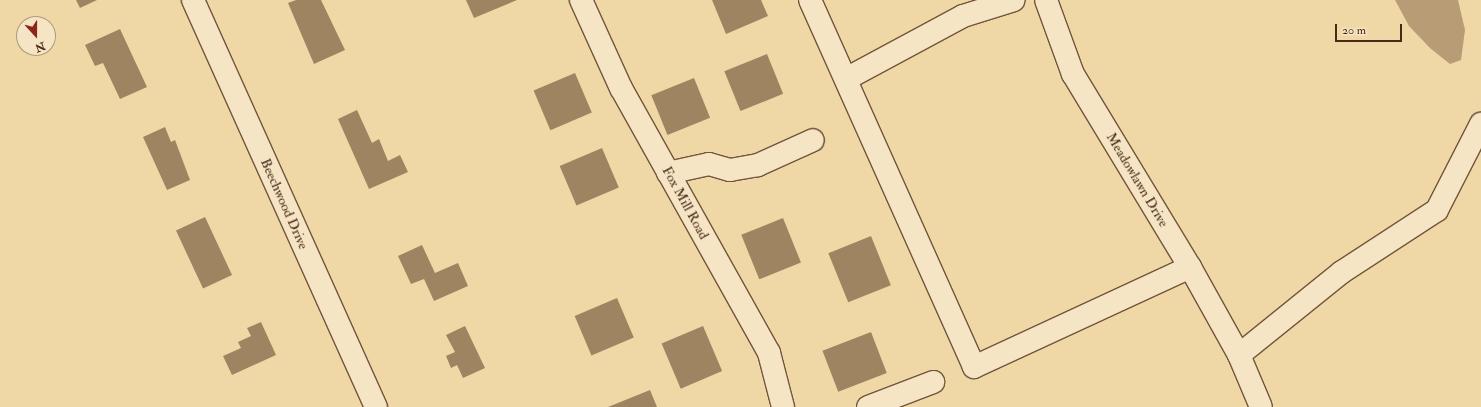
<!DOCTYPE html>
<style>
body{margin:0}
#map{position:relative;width:1481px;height:407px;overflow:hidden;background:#efd7a6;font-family:"IM FELL Double Pica",serif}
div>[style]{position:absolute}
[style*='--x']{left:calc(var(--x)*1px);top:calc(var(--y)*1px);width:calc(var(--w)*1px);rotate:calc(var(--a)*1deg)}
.water>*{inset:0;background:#b79c75}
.building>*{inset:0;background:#9f8461;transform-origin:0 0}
.roads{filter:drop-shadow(1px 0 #72553b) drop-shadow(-1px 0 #72553b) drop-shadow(0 1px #72553b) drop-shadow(0 -1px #72553b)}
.minor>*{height:22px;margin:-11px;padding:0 11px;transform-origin:11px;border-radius:11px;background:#f5e5c5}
span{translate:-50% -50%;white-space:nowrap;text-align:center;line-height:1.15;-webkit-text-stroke:3px #f5e5c5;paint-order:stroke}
.street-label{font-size:14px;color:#492a17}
.north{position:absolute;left:16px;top:16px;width:40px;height:40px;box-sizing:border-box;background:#f5e5c5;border:1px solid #b09a7f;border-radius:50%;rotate:159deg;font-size:11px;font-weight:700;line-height:16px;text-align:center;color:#492a17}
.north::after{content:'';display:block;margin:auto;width:14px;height:18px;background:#8f2418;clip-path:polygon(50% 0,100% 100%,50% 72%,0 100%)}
.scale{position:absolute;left:1335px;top:24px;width:67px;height:18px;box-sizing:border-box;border:2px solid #492a17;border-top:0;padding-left:5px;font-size:12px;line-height:14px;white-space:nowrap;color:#492a17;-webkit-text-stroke:3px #f5e5c5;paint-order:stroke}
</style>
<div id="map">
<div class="water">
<div style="clip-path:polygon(1395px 0,1458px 0,1465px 30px,1461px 60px,1450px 64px,1430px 48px,1409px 26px)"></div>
</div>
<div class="building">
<div style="clip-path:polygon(76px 0,97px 0,80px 8px)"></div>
<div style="clip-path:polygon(296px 0,321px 0,345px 50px,314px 64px,288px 3px)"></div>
<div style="clip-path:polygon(466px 0,517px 0,474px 18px)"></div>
<div style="clip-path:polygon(712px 0,761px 0,768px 16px,726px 34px)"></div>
<div style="clip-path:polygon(120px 29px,147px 87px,120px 99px,103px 63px,95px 66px,85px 45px)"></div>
<div style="left:767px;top:54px;width:43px;height:46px;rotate:68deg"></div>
<div style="left:575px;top:73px;width:43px;height:45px;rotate:67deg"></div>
<div style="left:694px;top:78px;width:43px;height:46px;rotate:68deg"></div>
<div style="clip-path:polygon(357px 110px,372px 143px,379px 139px,388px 161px,400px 155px,408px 172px,369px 189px,338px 119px)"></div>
<div style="clip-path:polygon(165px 127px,171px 142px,175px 140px,190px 180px,167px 190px,143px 137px)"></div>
<div style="left:602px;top:148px;width:43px;height:46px;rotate:67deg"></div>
<div style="left:205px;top:217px;width:64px;height:32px;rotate:65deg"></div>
<div style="left:783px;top:218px;width:48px;height:45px;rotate:68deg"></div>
<div style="left:871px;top:236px;width:53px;height:46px;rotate:68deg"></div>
<div style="clip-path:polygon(422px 245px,435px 273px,458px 263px,468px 286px,434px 301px,424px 279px,411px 284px,398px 256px)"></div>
<div style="left:617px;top:298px;width:43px;height:46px;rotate:67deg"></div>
<div style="clip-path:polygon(261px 322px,276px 355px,232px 375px,223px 356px,241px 348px,238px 342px,251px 336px,247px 328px)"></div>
<div style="clip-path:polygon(465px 326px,485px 368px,463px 378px,457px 365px,451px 368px,446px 356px,455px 352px,446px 335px)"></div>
<div style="left:703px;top:326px;width:49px;height:45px;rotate:67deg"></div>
<div style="left:871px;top:332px;width:44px;height:52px;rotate:69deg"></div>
<div style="clip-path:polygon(650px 390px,657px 407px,608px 407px)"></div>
</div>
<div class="roads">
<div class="minor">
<div style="--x:193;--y:0;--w:446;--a:65.8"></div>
<div style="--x:581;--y:0;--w:97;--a:65.6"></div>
<div style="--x:621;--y:88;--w:304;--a:60.8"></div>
<div style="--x:769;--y:353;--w:56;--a:75.5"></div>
<div style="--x:810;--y:0;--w:402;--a:65.9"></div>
<div style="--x:974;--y:367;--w:238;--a:-24.8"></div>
<div style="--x:1046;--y:0;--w:79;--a:70"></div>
<div style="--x:1073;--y:74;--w:226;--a:58.8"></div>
<div style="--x:1190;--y:267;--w:101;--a:60.9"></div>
<div style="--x:1239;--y:355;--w:56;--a:67.1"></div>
<div style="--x:846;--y:79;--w:133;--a:-28.3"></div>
<div style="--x:963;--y:16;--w:53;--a:-17.4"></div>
<div style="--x:668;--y:173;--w:42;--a:-12.4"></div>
<div style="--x:709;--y:164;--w:22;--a:16"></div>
<div style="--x:730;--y:170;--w:28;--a:-10"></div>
<div style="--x:758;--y:165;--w:60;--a:-24.4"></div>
<div style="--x:1239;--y:355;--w:132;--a:-38.9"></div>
<div style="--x:1342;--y:272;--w:113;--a:-33.1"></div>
<div style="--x:1437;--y:210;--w:97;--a:-62.9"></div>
<div style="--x:868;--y:407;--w:70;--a:-21"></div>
</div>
</div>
<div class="street-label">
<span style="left:1137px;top:180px;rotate:59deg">Meadowlawn Drive</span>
<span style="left:685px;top:203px;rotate:61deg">Fox Mill Road</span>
<span style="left:284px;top:204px;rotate:66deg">Beechwood Drive</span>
</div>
<div class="north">N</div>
<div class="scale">20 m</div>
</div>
